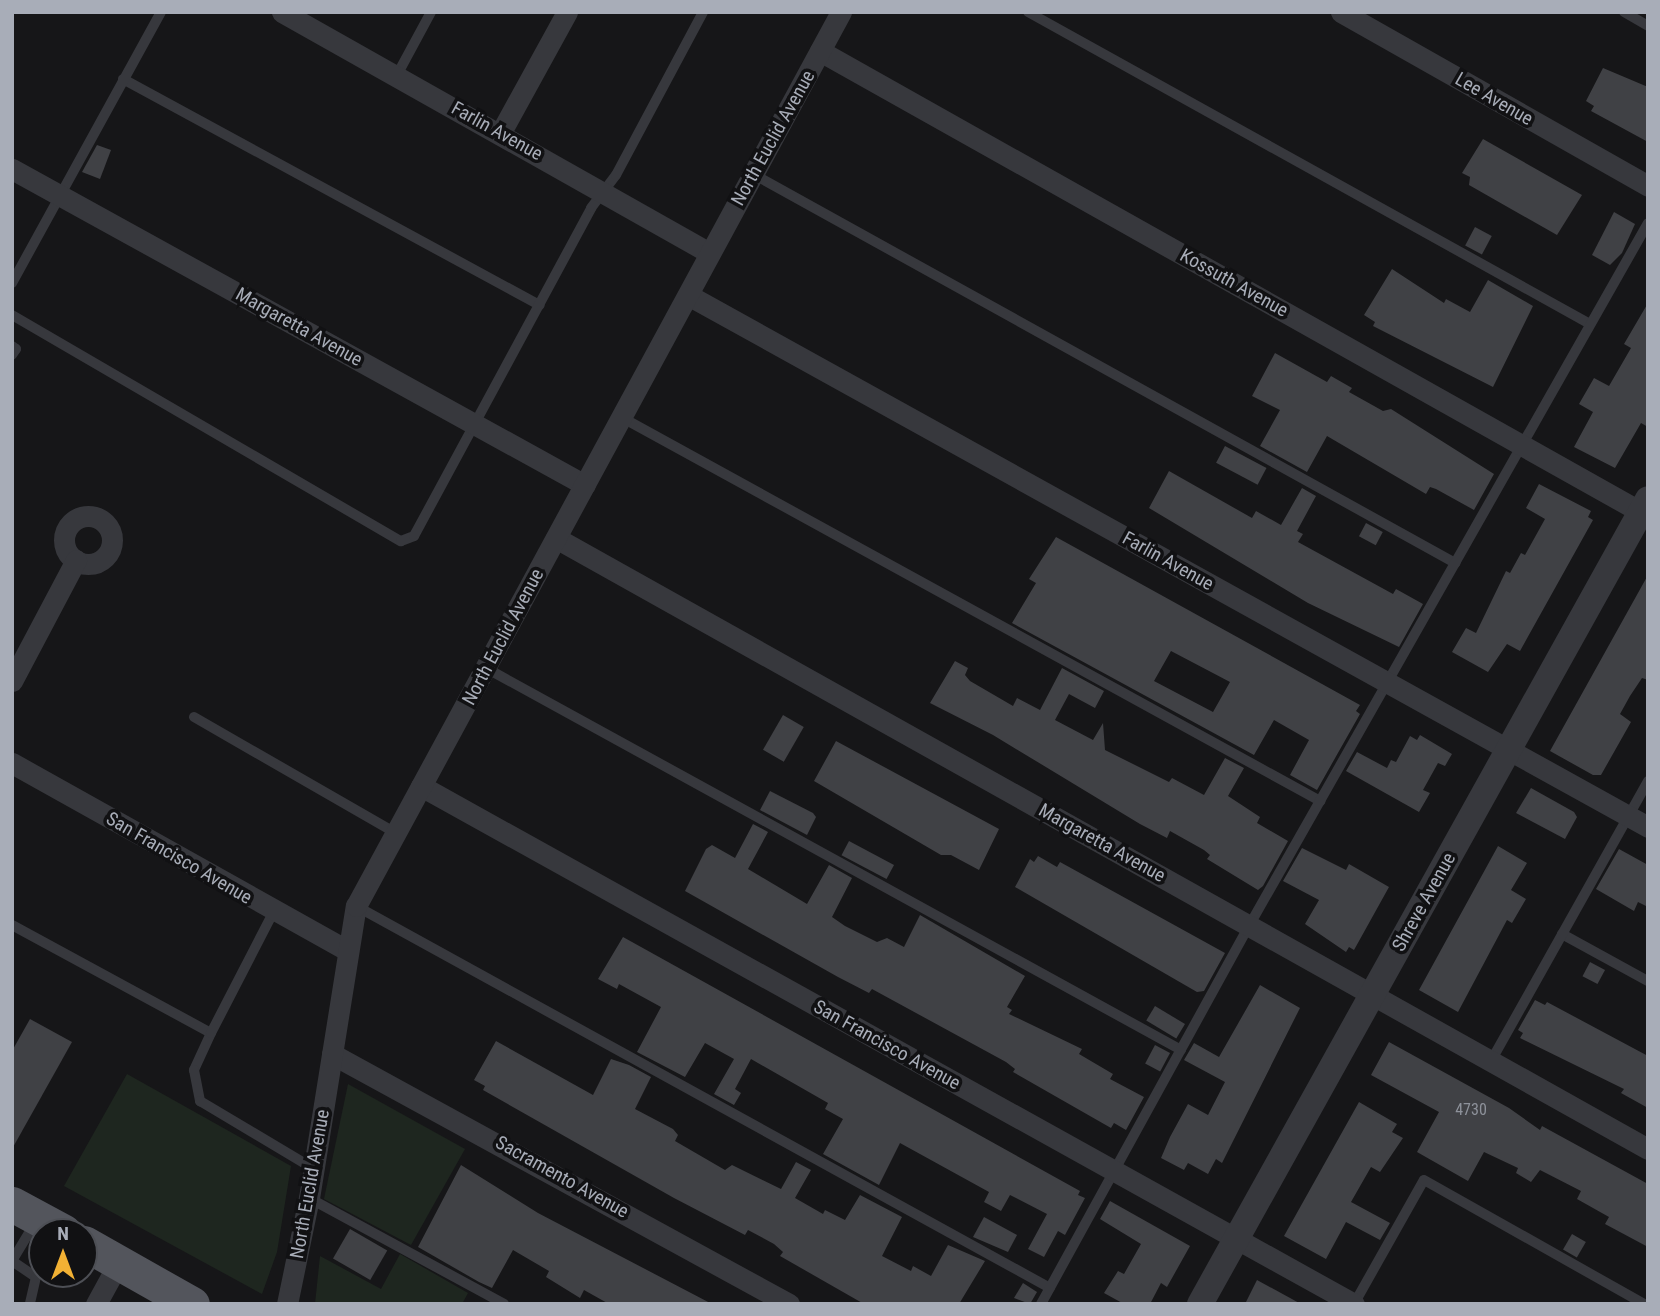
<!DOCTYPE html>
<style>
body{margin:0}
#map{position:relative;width:1660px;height:1316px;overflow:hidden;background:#161618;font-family:"Roboto Condensed",sans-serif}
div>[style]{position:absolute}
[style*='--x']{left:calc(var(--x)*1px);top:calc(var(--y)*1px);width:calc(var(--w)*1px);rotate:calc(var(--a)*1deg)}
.green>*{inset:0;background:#1e261f}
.building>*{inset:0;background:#404145;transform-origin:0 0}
.service>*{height:10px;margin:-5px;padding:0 5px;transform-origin:5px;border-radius:5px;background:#37383d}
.minor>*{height:21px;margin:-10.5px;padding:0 10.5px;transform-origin:10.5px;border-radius:10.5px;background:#37383d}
.minor>.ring{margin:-10.5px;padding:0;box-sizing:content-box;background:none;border:21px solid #37383d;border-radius:50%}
.tertiary>*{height:26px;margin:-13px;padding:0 13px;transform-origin:13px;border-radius:13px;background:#37383d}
.primary>*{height:35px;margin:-17.5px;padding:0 17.5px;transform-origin:17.5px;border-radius:17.5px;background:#53555c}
span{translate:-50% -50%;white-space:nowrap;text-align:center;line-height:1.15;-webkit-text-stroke:7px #111113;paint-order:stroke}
.number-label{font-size:16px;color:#8e929b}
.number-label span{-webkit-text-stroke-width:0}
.street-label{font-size:19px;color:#a8adb8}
.frame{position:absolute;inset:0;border:14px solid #a8adb8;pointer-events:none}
.north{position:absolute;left:28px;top:1218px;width:70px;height:70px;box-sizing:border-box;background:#111113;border:2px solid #4d4f55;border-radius:50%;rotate:0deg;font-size:19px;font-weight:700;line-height:28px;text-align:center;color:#a8adb8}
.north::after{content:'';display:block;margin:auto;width:24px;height:32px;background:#f2b134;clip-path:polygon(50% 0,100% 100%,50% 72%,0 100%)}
</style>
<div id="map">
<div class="green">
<div style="clip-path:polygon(127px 1074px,291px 1166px,277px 1252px,262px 1294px,64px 1186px)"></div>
<div style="clip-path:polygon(348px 1084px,465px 1149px,411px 1245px,324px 1199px)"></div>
<div style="clip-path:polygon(400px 1254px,468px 1293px,462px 1304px,315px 1304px,320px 1256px,381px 1289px)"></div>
</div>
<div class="building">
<div style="clip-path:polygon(1603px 68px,1648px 87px,1648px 142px,1591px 111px,1594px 106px,1586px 101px)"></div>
<div style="clip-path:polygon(1483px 139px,1582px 195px,1557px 235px,1469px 185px,1470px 177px,1462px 173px)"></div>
<div style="clip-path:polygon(97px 145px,111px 150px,100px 179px,82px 172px)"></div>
<div style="clip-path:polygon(1614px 212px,1635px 224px,1622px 253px,1610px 265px,1592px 255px)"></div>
<div style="left:1475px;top:227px;width:19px;height:21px;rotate:28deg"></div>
<div style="clip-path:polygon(1392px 269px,1444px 303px,1446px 299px,1470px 312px,1488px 280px,1533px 306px,1493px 387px,1373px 326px,1375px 322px,1364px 315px)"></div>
<div style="clip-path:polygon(1648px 303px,1648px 427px,1641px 423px,1615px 468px,1574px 447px,1593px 412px,1579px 404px,1594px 378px,1609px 386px,1631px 348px,1624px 344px)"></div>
<div style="clip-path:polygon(1275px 353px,1327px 382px,1331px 376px,1352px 388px,1349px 392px,1383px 411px,1391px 409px,1494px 474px,1474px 510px,1436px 489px,1430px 487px,1426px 494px,1327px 436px,1307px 472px,1260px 446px,1280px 410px,1252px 396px)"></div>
<div style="left:1225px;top:446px;width:47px;height:19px;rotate:28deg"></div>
<div style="clip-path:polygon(1169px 471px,1252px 518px,1256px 511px,1281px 525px,1302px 488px,1316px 496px,1297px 531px,1303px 534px,1298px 542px,1393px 594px,1396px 589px,1423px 604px,1399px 647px,1308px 603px,1149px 508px)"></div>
<div style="clip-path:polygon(1539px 484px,1591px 511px,1588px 517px,1593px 520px,1520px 651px,1507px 644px,1488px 672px,1452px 652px,1466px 628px,1476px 633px,1506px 571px,1510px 573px,1521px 553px,1525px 555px,1545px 519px,1526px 508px)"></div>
<div style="left:1366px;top:523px;width:19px;height:15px;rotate:28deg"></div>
<div style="clip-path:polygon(evenodd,1056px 537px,1360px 705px,1356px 711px,1360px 714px,1317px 790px,1290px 775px,1309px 740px,1274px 720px,1254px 755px,1012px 623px,1036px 583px,1029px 579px,1056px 537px,1171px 651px,1230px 682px,1213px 712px,1154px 681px,1171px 651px)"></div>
<div style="clip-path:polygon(1648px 575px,1648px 680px,1642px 678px,1630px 696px,1620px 714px,1631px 722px,1601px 775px,1593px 775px,1550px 751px)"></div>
<div style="clip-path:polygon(955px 661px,968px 668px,965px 675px,970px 681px,1013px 706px,1017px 698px,1040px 710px,1062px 668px,1104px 691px,1095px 708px,1069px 694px,1055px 720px,1093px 740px,1103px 723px,1105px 750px,1169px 782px,1172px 778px,1204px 795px,1225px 758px,1244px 768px,1228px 796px,1260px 817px,1257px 823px,1288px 841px,1263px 886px,1258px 890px,1207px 859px,1210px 855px,1204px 850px,1170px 831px,1167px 838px,1140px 824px,993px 735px,930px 703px)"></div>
<div style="left:783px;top:715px;width:24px;height:40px;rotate:30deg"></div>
<div style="clip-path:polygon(1420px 735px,1452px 754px,1445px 766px,1438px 763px,1423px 790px,1430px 793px,1419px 812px,1346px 771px,1357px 752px,1387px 768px,1391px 760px,1396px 762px,1410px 736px,1417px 740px)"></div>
<div style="clip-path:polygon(836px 741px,999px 829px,979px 870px,951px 855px,941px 855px,814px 781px)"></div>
<div style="clip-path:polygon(1531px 788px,1574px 812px,1577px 817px,1565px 839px,1516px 813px)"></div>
<div style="clip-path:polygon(770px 791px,813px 813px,816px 817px,807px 835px,760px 810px)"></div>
<div style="clip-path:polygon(753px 824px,768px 832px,748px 869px,807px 904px,829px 865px,852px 878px,832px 917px,845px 926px,877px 942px,887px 938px,904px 947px,920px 915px,1025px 976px,1007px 1007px,1012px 1010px,1009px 1014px,1082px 1049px,1079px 1054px,1113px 1074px,1110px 1079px,1144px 1097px,1126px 1130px,1114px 1123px,1111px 1128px,1013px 1072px,1015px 1069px,1006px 1062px,872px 989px,869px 993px,838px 977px,685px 891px,706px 849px,712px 845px,735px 858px)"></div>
<div style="left:849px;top:841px;width:51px;height:16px;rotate:28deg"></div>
<div style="clip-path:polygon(1498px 846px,1527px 863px,1511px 890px,1526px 899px,1512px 923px,1507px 920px,1458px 1012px,1419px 990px)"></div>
<div style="clip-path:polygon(1302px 848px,1346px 870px,1349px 864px,1389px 887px,1354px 950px,1349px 947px,1346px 952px,1305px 924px,1319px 900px,1283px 881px)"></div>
<div style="clip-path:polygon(1619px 849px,1648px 865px,1648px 907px,1638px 902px,1634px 911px,1596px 889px)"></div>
<div style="clip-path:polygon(1038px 856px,1057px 867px,1060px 862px,1225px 953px,1204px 991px,1197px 992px,1015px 887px,1030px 859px,1034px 862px)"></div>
<div style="clip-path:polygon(623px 937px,1080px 1191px,1078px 1195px,1085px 1198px,1065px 1235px,1058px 1231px,1044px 1257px,1028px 1249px,1047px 1214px,1010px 1195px,1001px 1211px,984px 1202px,989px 1192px,900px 1143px,879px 1185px,823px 1154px,843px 1119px,825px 1109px,828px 1103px,751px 1059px,735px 1089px,741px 1093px,734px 1105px,714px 1094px,734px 1059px,705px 1043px,685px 1077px,637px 1052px,661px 1007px,619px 984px,617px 989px,598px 979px)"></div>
<div style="left:1590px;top:962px;width:17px;height:16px;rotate:28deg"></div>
<div style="clip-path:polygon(1260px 985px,1300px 1008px,1222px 1163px,1216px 1159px,1208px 1174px,1188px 1163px,1184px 1170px,1161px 1158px,1170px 1137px,1188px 1104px,1208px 1115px,1225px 1082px,1184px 1060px,1194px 1043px,1219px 1057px)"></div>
<div style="clip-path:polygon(1535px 1000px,1545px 1005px,1547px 1002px,1648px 1056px,1648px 1108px,1621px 1093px,1624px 1089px,1520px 1038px,1523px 1033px,1518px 1030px)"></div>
<div style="left:1155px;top:1006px;width:35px;height:17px;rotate:31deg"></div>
<div style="clip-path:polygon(30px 1019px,72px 1042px,12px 1149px,12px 1051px)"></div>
<div style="clip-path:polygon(496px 1041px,593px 1095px,611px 1059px,629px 1065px,651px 1077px,635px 1109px,673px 1129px,678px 1135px,675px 1141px,725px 1170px,732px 1165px,781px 1189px,796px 1162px,811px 1170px,795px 1198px,823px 1214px,825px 1210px,845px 1220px,860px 1195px,902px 1217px,882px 1256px,911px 1271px,913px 1266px,931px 1276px,948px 1245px,985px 1261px,959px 1304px,864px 1304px,780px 1256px,783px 1252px,774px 1244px,748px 1230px,745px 1235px,674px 1198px,483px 1090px,485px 1086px,474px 1080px)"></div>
<div style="clip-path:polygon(1389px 1042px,1509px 1108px,1540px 1130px,1542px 1126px,1648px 1184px,1648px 1247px,1605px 1224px,1609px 1217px,1577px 1199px,1581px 1191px,1540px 1170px,1531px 1182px,1516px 1173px,1518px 1168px,1484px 1152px,1468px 1181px,1417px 1152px,1439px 1112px,1371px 1075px)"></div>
<div style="left:1155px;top:1045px;width:17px;height:21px;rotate:28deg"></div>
<div style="clip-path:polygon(1359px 1102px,1397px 1124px,1392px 1132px,1403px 1138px,1380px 1172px,1371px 1167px,1351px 1202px,1390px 1223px,1380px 1240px,1346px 1222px,1326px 1259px,1284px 1236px)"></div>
<div style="clip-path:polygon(461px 1165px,538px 1213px,712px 1304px,609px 1304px,584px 1290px,580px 1298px,546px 1277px,549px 1271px,513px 1250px,492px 1288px,479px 1282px,418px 1247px)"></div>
<div style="clip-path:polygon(1110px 1201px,1190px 1246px,1167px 1287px,1161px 1283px,1150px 1304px,1124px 1304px,1104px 1293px,1118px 1271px,1124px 1274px,1141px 1244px,1100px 1219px)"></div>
<div style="clip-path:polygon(984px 1217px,1017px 1235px,1008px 1252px,973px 1237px)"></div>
<div style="left:350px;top:1229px;width:43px;height:34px;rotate:30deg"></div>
<div style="left:1572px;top:1234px;width:16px;height:18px;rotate:30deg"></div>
<div style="clip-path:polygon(1257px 1280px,1301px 1304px,1245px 1304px)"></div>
<div style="clip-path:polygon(1023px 1283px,1037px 1292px,1030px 1304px,1014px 1298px)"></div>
</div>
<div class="service">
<div style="--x:1028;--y:12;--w:643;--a:29.04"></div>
<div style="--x:1624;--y:12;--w:28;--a:30"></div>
<div style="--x:397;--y:75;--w:72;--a:-61.6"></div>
<div style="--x:123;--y:79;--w:474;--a:28.5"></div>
<div style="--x:753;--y:174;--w:803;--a:28.99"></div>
<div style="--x:12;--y:283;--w:309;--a:-61.2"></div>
<div style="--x:12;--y:315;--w:450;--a:30.2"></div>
<div style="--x:401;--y:541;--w:14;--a:-21"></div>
<div style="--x:414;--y:536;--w:373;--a:-61.6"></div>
<div style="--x:591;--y:208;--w:41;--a:-52.9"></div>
<div style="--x:616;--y:175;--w:185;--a:-61.9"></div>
<div style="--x:12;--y:346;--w:5;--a:37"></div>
<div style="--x:16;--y:349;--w:7;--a:124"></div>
<div style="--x:621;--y:417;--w:798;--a:28.78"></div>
<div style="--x:486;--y:668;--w:793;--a:28.79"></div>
<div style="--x:194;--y:717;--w:233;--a:29.9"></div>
<div style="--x:356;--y:906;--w:792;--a:28.83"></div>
<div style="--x:12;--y:925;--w:226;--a:28.5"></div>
<div style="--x:211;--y:1033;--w:41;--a:114.7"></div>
<div style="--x:194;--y:1070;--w:32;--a:79"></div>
<div style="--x:200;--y:1101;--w:133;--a:30.8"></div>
<div style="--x:1562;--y:934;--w:98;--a:28.7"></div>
<div style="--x:211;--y:1033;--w:137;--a:-62.7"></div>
<div style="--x:1491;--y:1061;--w:321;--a:-60.7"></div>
<div style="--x:309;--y:1198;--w:222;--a:28.5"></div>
<div style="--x:12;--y:1261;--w:47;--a:-59"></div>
<div style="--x:15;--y:1263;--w:25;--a:34"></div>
<div style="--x:36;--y:1277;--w:28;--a:103"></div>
<div style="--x:1041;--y:1304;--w:431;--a:-61.2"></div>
<div style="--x:1249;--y:926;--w:808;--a:-60.42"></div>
<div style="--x:1354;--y:1304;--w:142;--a:-60.6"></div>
<div style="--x:1424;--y:1180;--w:253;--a:29.4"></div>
</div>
<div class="minor">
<div style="--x:282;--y:12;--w:491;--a:29.4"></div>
<div style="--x:1341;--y:12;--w:353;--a:29.5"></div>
<div style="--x:820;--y:51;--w:950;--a:29.32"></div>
<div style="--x:501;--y:132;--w:137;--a:-61.2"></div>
<div style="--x:12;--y:169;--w:654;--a:28.88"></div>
<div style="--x:688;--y:295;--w:1098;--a:28.99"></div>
<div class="ring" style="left:64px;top:516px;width:27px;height:27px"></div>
<div style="--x:556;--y:538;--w:1251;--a:29.23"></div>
<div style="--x:12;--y:681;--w:137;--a:-62.1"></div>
<div style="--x:12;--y:763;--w:385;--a:29.2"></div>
<div style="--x:421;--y:786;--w:1067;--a:29.04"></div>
<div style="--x:332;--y:1054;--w:521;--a:28.68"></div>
<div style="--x:96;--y:1304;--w:48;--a:-61.3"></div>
<div style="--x:287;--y:1304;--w:108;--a:-78.3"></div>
<div style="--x:309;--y:1198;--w:296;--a:-80.9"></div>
<div style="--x:356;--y:906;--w:1017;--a:-61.52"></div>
</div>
<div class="tertiary">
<div style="--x:1200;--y:1304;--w:921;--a:-60.9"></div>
</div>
<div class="primary">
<div style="--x:12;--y:1204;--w:59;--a:28.3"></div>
<div style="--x:84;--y:1243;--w:124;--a:29.5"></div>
</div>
<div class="number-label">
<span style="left:1471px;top:1110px">4730</span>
</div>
<div class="street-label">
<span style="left:1494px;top:99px;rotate:30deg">Lee Avenue</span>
<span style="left:497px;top:131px;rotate:29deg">Farlin Avenue</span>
<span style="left:773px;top:138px;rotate:-61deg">North Euclid Avenue</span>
<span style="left:1234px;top:283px;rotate:29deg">Kossuth Avenue</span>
<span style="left:299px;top:327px;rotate:29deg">Margaretta Avenue</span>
<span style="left:1168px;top:561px;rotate:29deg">Farlin Avenue</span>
<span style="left:503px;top:637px;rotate:-62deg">North Euclid Avenue</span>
<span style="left:1102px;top:843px;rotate:29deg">Margaretta Avenue</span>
<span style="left:179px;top:858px;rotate:30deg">San Francisco Avenue</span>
<span style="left:1424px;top:902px;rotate:-61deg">Shreve Avenue</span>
<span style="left:887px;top:1045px;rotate:29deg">San Francisco Avenue</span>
<span style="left:562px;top:1177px;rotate:29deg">Sacramento Avenue</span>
<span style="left:310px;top:1184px;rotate:-80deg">North Euclid Avenue</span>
</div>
<div class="frame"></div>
<div class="north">N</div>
</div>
